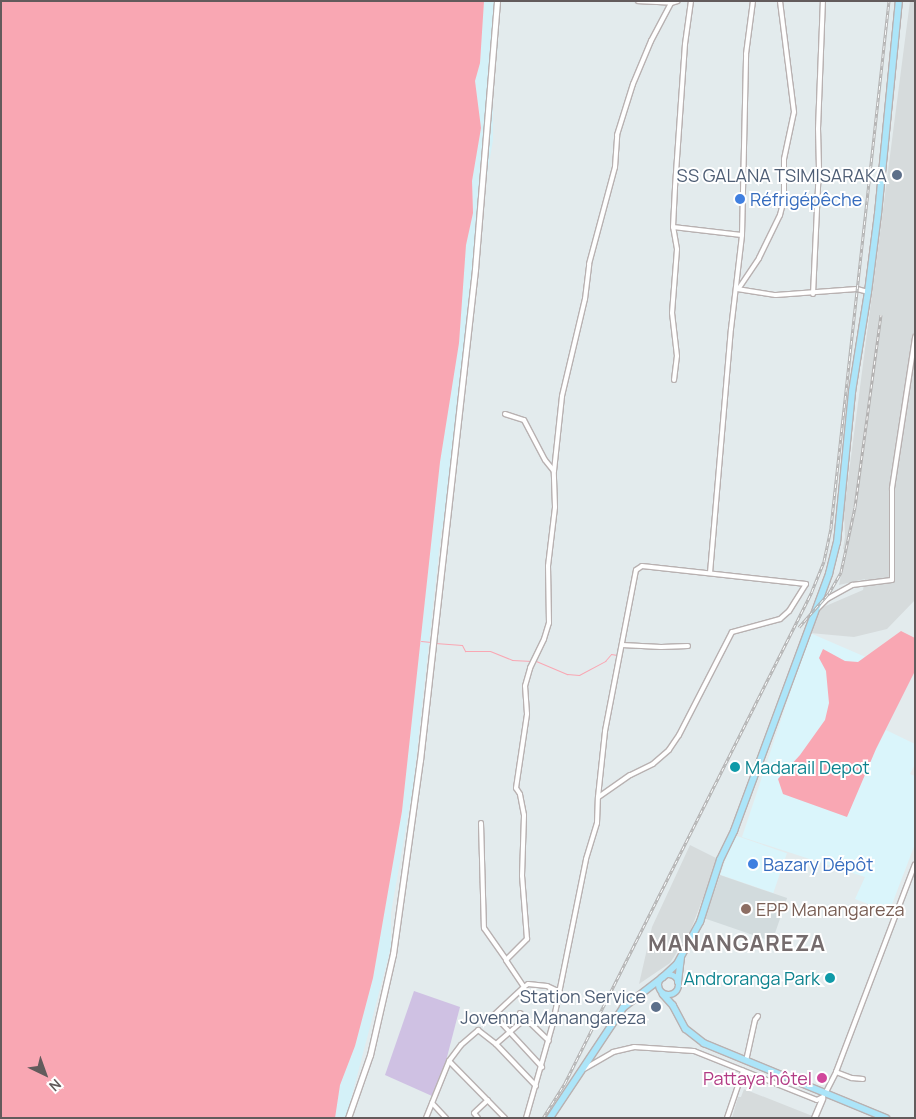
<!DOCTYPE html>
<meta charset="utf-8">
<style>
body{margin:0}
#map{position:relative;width:916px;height:1119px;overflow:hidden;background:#e3ebed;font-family:Manrope,sans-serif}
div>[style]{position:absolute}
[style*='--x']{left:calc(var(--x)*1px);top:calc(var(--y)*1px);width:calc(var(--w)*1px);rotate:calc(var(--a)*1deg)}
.commercial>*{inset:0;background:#daf5fb;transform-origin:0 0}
.industrial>*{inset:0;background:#d6dbdc}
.education>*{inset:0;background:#d2dbdd;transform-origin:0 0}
.green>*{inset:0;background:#cfc1e3}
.sand>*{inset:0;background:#d4f1f8}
.water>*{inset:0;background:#f9a7b3}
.stream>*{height:1px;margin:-0.5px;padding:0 0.5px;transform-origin:0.5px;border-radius:0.5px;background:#f9a7b3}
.roads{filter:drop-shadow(1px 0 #b8b1b1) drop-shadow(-1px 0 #b8b1b1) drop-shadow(0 1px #b8b1b1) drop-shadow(0 -1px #b8b1b1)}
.minor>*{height:4px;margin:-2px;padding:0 2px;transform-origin:2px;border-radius:2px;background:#fff}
.tertiary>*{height:4.5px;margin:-2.25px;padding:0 2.25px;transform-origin:2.25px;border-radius:2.25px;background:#fff}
.secondary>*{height:5px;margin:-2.5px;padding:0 2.5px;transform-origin:2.5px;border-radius:2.5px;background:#fff}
.primary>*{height:5.5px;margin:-2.75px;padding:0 2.75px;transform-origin:2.75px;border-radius:2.75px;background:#ace5f9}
.primary>.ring{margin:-2.75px;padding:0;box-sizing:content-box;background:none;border:5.5px solid #ace5f9;border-radius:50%}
.rail>*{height:3px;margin-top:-1.5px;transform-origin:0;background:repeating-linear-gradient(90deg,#fff 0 4px,#b3b2b2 0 8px);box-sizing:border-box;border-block:1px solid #b3b2b2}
.dots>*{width:14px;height:14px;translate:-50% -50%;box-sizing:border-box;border:2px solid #fff;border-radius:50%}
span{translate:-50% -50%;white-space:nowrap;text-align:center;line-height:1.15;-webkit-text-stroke:4px #fff;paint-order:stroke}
.service-label{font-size:18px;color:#4e5e75}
.right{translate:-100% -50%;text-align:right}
.shop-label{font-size:18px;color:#366cbe}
.left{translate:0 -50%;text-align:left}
.culture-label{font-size:18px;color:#0d838f}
.education-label{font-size:18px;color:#785e54}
.hotel-label{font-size:18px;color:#b23c85}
.district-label{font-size:22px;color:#756c6d;font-weight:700;letter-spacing:1px}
.frame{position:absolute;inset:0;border:2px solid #635b5c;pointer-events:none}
.north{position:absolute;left:20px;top:1049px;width:50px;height:50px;-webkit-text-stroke:4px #fff;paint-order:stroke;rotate:138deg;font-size:14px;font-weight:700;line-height:20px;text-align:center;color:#635b5c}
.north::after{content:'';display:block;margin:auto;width:18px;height:22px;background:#635b5c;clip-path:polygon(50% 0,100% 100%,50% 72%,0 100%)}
</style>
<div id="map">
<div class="commercial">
<div style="clip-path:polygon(810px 633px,912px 677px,886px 730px,915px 744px,915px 764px,910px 774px,915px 776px,915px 844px,889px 912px,855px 899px,865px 877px,742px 837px)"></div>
<div style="left:734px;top:835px;width:56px;height:42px;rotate:19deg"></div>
</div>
<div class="industrial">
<div style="clip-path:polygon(910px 1px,915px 1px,915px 600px,887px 629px,854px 637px,810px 633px,816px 614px,821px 608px,863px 590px,865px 579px,839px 585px,846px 550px,843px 549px,845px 537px,844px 511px)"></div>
<div style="clip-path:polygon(690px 845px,718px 859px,690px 932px,682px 944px,670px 963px,639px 984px,652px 927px)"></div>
<div style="clip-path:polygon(744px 1089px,815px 1117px,732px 1118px,738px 1097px,741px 1097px)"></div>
</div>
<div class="education">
<div style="left:720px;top:875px;width:71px;height:46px;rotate:19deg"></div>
</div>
<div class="green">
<div style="clip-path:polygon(414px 991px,460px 1007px,446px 1061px,432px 1096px,385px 1075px)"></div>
</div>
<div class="sand">
<div style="clip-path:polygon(484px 1px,496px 1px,498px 16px,498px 46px,493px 80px,493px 140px,479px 223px,476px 292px,459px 405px,450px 499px,441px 533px,413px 787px,391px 913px,391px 947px,346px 1118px,335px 1118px,340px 1085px,355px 1046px,373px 978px,402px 811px,440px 462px,459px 343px,466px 245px,473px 213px,472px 181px,481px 128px,475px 81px,480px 63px)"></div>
</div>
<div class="water">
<div style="clip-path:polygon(1px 1px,484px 1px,480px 63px,475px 81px,481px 128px,472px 181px,473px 213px,466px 245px,459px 343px,440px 462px,402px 811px,373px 978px,355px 1046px,340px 1085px,335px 1118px,1px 1118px)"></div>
<div style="clip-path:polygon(901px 631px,915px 638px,915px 671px,876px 749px,847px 817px,783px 794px,778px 779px,800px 755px,825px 720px,829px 703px,826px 671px,819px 658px,823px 649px,845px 661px,858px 662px)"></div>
</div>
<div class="stream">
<div style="--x:421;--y:641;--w:10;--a:6"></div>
<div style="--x:435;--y:643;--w:27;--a:4"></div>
<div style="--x:462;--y:645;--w:7;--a:63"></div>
<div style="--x:465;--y:651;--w:25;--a:0"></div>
<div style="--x:490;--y:651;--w:24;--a:22"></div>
<div style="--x:512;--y:660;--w:20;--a:3"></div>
<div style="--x:536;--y:661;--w:34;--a:23"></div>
<div style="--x:567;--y:674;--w:12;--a:5"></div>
<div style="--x:579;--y:675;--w:30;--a:-28"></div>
<div style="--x:605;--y:661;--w:9;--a:-49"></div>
<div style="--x:611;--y:654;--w:6;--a:9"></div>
</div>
<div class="roads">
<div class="minor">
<div style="--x:638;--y:1;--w:33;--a:3"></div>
<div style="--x:673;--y:227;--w:69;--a:6.6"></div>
<div style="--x:739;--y:288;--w:36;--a:-56"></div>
<div style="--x:759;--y:258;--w:48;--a:-64"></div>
<div style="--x:780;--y:215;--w:16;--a:-76"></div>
<div style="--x:784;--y:199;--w:40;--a:-90"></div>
<div style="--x:784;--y:159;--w:48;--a:-78"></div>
<div style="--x:794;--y:112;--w:112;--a:-97.2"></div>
<div style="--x:737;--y:289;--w:39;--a:9"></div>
<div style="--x:776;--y:295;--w:81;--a:-4.2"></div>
<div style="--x:857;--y:289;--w:11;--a:15"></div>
<div style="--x:813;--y:294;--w:125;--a:-87.3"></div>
<div style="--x:819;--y:169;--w:40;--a:-91.4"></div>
<div style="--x:818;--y:129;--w:128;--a:-87.8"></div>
<div style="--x:674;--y:380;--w:24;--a:-83"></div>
<div style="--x:677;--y:356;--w:43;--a:-96.6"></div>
<div style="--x:672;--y:313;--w:64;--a:-85.5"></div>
<div style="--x:677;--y:249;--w:22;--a:-100"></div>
<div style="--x:673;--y:227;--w:40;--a:-87.1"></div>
<div style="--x:675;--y:187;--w:143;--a:-86"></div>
<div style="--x:685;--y:44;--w:43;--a:-82.1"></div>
<div style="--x:505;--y:414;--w:20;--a:18"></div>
<div style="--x:524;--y:420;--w:45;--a:62.3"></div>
<div style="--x:545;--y:460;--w:14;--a:51"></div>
<div style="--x:710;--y:573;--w:245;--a:-85.1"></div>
<div style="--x:731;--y:329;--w:95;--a:-83.3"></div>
<div style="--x:742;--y:235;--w:181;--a:-88.7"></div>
<div style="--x:746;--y:54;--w:53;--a:-82.5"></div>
<div style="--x:818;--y:608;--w:13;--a:-45"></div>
<div style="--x:827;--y:599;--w:29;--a:-29"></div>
<div style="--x:852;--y:585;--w:40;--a:-7.1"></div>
<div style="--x:892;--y:580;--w:92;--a:-90"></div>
<div style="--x:892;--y:488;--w:153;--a:-81.3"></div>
<div style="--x:622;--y:645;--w:39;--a:3"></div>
<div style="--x:661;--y:647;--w:27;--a:-2"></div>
<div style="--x:481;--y:823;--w:105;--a:88.4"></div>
<div style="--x:484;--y:928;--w:39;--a:55"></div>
<div style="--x:524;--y:987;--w:41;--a:137"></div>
<div style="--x:494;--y:1015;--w:71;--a:47.3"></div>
<div style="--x:560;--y:992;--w:14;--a:-155"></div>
<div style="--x:547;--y:986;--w:19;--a:-174"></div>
<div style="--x:528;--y:984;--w:5;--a:143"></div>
<div style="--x:524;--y:987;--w:32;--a:-124"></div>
<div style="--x:506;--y:960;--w:30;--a:-45"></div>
<div style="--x:527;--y:939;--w:63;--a:-94.5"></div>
<div style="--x:522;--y:876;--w:61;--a:-88.1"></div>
<div style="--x:524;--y:815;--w:21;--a:-101"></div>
<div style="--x:520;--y:794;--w:7;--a:-124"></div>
<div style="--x:516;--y:788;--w:75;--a:-81.5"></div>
<div style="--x:527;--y:714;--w:28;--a:-94"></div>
<div style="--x:525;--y:686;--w:19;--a:-74"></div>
<div style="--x:530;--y:668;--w:32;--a:-64"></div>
<div style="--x:544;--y:639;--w:17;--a:-73"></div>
<div style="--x:549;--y:623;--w:57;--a:-91"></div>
<div style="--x:548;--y:566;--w:59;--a:-83.2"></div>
<div style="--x:555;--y:507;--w:36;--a:-92"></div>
<div style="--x:554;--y:471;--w:75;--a:-83.9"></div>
<div style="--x:562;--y:396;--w:100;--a:-76.7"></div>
<div style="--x:585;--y:299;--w:35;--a:-83"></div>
<div style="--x:589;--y:264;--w:100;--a:-75"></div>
<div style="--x:615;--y:167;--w:32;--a:-86"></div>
<div style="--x:617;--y:135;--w:53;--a:-72.6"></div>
<div style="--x:633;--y:84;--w:47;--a:-67.3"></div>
<div style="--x:651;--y:41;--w:43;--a:-62.2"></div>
<div style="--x:671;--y:3;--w:7;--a:-16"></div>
<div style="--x:520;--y:1013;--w:40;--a:44"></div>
<div style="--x:496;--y:1044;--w:40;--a:-41"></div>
<div style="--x:449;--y:1061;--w:80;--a:45.5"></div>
<div style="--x:746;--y:1061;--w:42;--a:-77.6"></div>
<div style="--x:755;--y:1020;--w:5;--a:-53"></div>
<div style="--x:584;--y:1069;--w:34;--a:-30"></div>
<div style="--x:613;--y:1052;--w:22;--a:-13"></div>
<div style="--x:634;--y:1047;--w:60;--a:3.8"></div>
<div style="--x:694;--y:1051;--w:132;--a:21.7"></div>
<div style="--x:817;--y:1100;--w:7;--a:-27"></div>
<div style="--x:836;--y:1072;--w:17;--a:21"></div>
<div style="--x:852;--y:1078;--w:11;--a:5"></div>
<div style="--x:825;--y:1094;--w:25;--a:-63"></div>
<div style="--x:836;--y:1072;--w:222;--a:-69.2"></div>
<div style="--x:432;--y:1103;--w:21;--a:47"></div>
<div style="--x:426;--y:1118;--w:61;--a:-68"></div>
<div style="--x:449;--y:1061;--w:20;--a:-53"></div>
<div style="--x:461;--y:1045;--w:23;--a:-41"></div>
<div style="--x:478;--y:1030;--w:23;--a:38"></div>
<div style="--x:496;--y:1044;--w:58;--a:46.4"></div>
<div style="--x:478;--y:1118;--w:6;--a:-129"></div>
<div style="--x:474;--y:1113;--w:19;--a:-43"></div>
<div style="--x:526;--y:1118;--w:99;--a:-74.1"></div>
<div style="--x:553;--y:1023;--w:167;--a:-78.6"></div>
<div style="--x:586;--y:859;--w:38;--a:-73"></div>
<div style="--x:597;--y:823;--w:26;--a:-88"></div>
<div style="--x:598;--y:797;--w:66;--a:-83.9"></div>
<div style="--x:605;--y:731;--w:164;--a:-79.1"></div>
<div style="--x:636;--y:570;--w:7;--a:-34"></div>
<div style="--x:642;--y:566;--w:165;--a:6.3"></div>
<div style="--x:806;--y:584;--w:32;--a:122"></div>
<div style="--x:789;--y:611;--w:12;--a:138"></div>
<div style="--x:780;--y:619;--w:50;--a:164.8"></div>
<div style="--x:732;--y:632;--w:116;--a:117.2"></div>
<div style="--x:679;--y:735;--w:18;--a:124"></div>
<div style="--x:669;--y:750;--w:21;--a:139"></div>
<div style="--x:653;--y:764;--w:25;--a:154"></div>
<div style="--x:630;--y:775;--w:39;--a:145"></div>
<div style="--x:727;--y:1118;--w:50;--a:-71.2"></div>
</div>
<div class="tertiary">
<div style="--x:814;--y:1118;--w:21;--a:-67"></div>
</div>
<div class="secondary">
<div style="--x:348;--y:1118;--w:67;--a:-70.8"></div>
<div style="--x:370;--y:1055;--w:104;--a:-77.2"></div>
<div style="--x:393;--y:954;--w:196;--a:-82.1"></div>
<div style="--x:420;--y:760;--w:494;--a:-83.6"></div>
<div style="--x:475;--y:269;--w:269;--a:-85.3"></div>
</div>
<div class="primary">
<div class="ring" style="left:659px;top:975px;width:14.5px;height:14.5px"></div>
<div style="--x:663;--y:977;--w:19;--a:-43"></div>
<div style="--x:677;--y:964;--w:48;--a:-61.3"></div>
<div style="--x:700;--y:922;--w:65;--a:-72.1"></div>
<div style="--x:720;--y:860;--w:32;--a:-64"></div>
<div style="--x:734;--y:831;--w:274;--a:-69.7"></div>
<div style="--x:829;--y:574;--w:32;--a:-76"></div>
<div style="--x:837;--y:543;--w:152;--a:-84.3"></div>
<div style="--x:852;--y:392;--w:101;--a:-80.9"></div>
<div style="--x:868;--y:292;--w:79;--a:-82.7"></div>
<div style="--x:878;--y:214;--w:214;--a:-84.4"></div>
<div style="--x:678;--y:982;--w:23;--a:-83"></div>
<div style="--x:663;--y:994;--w:15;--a:48"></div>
<div style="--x:673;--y:1005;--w:27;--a:62"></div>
<div style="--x:686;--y:1029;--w:23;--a:38"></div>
<div style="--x:704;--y:1043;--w:197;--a:22.4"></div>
<div style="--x:550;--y:1118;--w:132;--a:-56.4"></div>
<div style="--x:623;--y:1008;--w:49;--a:-37.6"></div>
</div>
</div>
<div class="rail">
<div style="--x:799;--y:627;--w:45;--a:-48.6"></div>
<div style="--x:829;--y:593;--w:24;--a:-60"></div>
<div style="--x:841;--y:572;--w:66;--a:-77.8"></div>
<div style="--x:855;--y:507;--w:194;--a:-82.3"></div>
<div style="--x:543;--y:1118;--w:41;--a:-57.8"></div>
<div style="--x:565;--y:1083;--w:69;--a:-63.4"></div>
<div style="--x:596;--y:1021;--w:481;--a:-63.3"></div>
<div style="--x:812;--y:591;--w:32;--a:-68"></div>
<div style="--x:824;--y:561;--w:35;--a:-78"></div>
<div style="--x:831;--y:527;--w:529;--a:-83.71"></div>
</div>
<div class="dots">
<div style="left:897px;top:175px;background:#5c6f8a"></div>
<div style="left:740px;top:199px;background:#3f7fe0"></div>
<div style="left:735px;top:767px;background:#0f9aa8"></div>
<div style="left:753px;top:864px;background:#3f7fe0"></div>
<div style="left:746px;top:909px;background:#8d6e63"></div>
<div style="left:830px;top:978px;background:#0f9aa8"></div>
<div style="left:656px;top:1007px;background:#5c6f8a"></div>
<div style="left:822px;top:1078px;background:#d1479c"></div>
</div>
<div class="service-label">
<span class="right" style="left:887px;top:175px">SS GALANA TSIMISARAKA</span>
<span class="right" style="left:646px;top:1007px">Station Service<br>Jovenna Manangareza</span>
</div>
<div class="shop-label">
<span class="left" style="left:750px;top:199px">Réfrigépêche</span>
<span class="left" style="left:763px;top:864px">Bazary Dépôt</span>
</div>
<div class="culture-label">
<span class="left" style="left:745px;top:767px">Madarail Depot</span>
<span class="right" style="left:820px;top:978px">Androranga Park</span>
</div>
<div class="education-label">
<span class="left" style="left:756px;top:909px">EPP Manangareza</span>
</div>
<div class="hotel-label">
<span class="right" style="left:812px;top:1078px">Pattaya hôtel</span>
</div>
<div class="district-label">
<span style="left:737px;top:944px">MANANGAREZA</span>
</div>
<div class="frame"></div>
<div class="north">N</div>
</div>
